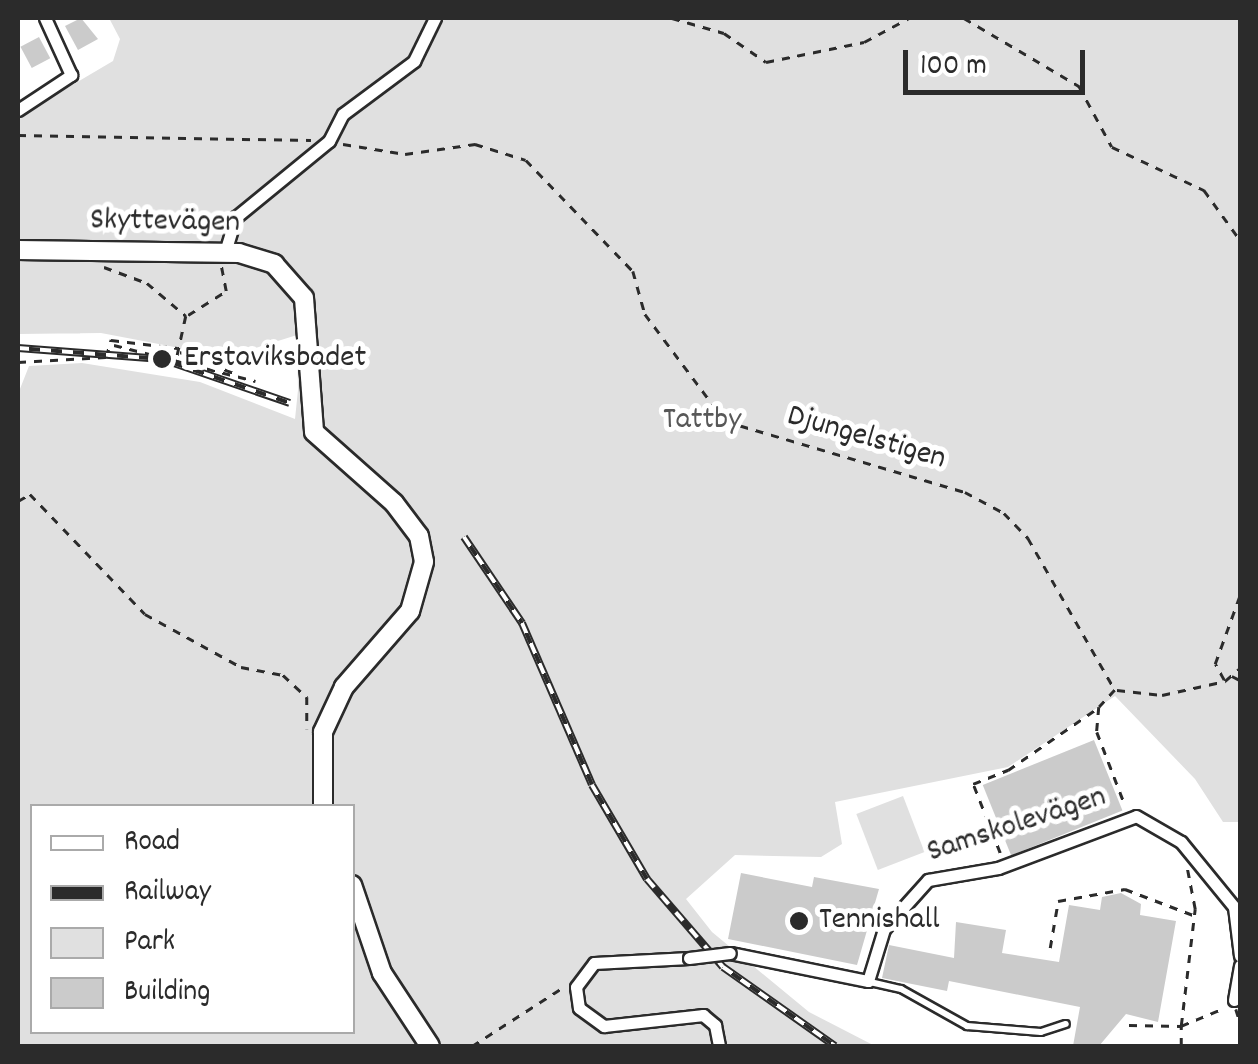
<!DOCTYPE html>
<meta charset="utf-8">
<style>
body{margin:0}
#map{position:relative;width:1258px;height:1064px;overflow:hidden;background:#fff;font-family:Dekko,sans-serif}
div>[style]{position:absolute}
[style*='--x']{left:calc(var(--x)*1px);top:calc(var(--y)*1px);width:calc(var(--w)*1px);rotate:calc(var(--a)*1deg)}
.green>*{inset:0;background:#e0e0e0;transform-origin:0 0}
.building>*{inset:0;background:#cbcbcb;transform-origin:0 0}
.path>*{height:2.5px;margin-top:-1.25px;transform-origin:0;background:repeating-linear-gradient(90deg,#2b2b2b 0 8px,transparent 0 16px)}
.roads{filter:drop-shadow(2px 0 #2b2b2b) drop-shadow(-2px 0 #2b2b2b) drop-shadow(0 2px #2b2b2b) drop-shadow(0 -2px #2b2b2b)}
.lane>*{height:6px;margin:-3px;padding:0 3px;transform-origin:3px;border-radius:3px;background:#fff}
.street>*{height:11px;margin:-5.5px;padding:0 5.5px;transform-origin:5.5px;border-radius:5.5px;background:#fff}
.secondary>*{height:18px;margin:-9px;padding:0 9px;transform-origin:9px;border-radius:9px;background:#fff}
.rail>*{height:8px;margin-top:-4px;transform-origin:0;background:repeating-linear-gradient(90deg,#fff 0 11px,#2b2b2b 0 22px);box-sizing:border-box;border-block:2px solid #2b2b2b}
.bridges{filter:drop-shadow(2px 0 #2b2b2b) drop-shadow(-2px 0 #2b2b2b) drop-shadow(0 2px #2b2b2b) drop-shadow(0 -2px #2b2b2b)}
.street-bridge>*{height:11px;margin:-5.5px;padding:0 5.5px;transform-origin:5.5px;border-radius:5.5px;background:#fff}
.dots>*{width:28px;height:28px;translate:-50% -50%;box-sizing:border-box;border:5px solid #fff;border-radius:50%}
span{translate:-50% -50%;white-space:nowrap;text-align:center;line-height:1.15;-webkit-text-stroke:10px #fff;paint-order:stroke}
.street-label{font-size:32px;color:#2b2b2b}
.poi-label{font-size:32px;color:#2b2b2b}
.left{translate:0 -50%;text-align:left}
.park-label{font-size:32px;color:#585858}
.frame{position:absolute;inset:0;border:20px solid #2b2b2b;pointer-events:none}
.legend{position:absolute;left:30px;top:804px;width:325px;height:230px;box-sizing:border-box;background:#fff;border:2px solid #aaa;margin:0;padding:12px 18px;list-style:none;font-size:30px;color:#2b2b2b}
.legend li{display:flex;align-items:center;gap:20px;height:50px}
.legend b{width:50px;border:2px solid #aaa}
.scale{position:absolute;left:903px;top:50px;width:182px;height:45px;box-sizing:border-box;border:5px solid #2b2b2b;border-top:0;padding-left:12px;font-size:30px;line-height:35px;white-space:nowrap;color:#2b2b2b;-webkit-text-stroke:8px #fff;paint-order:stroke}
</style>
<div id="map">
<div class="green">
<div style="clip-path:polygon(evenodd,109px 18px,1240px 18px,1240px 822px,1223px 822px,1195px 779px,1115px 696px,1008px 767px,835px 802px,842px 844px,821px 857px,735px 855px,686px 899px,712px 932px,809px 1012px,875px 1046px,18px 1046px,18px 394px,29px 366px,82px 363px,200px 382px,295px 419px,298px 390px,297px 335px,227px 357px,101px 333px,18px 334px,18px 117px,113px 61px,120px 39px,109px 18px,32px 806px,352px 806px,352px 1032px,32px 1032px,32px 806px)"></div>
<div style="left:903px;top:796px;width:60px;height:50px;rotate:69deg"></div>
</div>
<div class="building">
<div style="clip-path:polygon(81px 18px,98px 39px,78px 50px,65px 26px)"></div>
<div style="left:39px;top:37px;width:24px;height:21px;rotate:62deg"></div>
<div style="left:1094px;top:740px;width:76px;height:120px;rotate:68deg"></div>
<div style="clip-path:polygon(741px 873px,812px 887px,814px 877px,879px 889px,857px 965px,728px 939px)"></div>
<div style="clip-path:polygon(1121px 893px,1141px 904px,1140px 915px,1176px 921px,1158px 1022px,1126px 1014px,1099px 1046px,1073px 1046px,1080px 1007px,949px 981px,947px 991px,882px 978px,889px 945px,954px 958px,956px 922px,1006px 930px,1002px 953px,1059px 962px,1069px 905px,1100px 910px,1102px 897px)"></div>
</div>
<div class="path">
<div style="--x:672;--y:18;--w:54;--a:16.1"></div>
<div style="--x:724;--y:33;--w:51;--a:34.6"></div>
<div style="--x:766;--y:62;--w:100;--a:-11.5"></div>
<div style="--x:864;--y:42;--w:51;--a:-28.1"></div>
<div style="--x:964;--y:18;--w:134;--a:30.6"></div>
<div style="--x:1079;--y:86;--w:69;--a:61.6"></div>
<div style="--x:1112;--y:147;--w:102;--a:25.1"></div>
<div style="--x:1204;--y:190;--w:62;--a:54.2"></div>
<div style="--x:18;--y:135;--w:293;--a:1"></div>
<div style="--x:343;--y:144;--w:63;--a:9.2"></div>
<div style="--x:405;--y:154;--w:71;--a:-8.1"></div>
<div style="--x:475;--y:144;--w:53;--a:17.4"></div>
<div style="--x:526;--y:160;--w:154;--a:46.1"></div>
<div style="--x:633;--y:271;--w:45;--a:74.4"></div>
<div style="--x:645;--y:314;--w:134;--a:53.2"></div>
<div style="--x:725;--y:421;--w:250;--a:16.5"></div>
<div style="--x:965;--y:492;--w:44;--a:28.3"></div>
<div style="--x:1004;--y:513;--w:35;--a:46"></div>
<div style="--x:1028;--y:538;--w:175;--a:60.2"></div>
<div style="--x:1115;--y:690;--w:23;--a:133"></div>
<div style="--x:1099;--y:707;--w:25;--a:95"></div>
<div style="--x:1097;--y:732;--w:78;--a:69"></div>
<div style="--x:104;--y:267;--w:46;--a:20.4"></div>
<div style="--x:147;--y:283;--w:51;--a:40.2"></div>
<div style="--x:186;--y:316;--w:42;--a:102.4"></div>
<div style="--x:188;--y:315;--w:45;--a:-32.3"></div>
<div style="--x:226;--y:291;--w:25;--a:-101"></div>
<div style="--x:114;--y:345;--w:146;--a:14.3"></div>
<div style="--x:180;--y:352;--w:58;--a:21.3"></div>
<div style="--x:18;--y:362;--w:88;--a:-3.3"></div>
<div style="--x:106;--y:357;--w:18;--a:-74"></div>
<div style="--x:111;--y:340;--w:67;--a:6.8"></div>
<div style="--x:18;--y:501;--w:14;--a:-30"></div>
<div style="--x:30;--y:494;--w:166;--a:46.2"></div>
<div style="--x:145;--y:614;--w:110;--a:28.9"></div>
<div style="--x:241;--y:667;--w:43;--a:10.8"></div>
<div style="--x:283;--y:675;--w:33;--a:43"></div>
<div style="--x:307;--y:697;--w:32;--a:90"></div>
<div style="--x:1232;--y:676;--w:9;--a:27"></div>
<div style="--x:1224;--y:680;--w:18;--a:-119"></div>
<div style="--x:1215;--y:664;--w:73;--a:-70.1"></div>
<div style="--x:1117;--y:690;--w:45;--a:6.3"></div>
<div style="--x:1162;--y:695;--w:65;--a:-12.5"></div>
<div style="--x:1225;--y:681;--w:20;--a:-41"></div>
<div style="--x:1000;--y:853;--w:74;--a:-111.4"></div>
<div style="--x:973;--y:784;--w:38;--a:-22"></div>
<div style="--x:1008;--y:770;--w:109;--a:-34.6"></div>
<div style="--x:1050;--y:948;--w:48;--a:-80.3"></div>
<div style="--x:1058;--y:901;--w:68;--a:-10.2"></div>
<div style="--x:1125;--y:889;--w:73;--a:20.9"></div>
<div style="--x:1236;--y:1009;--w:14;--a:73"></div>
<div style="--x:1129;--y:1025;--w:52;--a:1.1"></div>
<div style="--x:1181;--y:1026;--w:118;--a:-83.2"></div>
<div style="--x:1195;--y:909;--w:42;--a:-101"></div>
<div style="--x:472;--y:1046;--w:107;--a:-32.8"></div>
<div style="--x:1181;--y:1046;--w:20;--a:-90"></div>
<div style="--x:1181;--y:1026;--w:47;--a:-22.7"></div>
</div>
<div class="roads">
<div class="lane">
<div style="--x:870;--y:982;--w:32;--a:13"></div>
<div style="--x:901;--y:989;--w:76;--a:29.3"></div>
<div style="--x:967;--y:1026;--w:74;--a:4.6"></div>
<div style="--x:1041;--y:1032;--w:26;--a:-18"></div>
</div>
<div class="street">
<div style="--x:18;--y:110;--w:64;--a:-33.4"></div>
<div style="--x:71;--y:75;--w:63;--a:-114.5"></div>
<div style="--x:225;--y:252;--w:37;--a:-73"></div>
<div style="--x:236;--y:217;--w:120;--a:-39.3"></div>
<div style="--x:329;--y:141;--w:30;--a:-63"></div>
<div style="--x:343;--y:114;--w:89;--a:-36.7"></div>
<div style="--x:414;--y:61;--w:48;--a:-64"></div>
<div style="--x:730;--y:953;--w:141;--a:11.5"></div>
<div style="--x:868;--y:981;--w:54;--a:-72.9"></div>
<div style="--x:884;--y:929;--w:66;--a:-48.1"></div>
<div style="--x:928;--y:880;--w:71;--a:-9.7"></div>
<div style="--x:998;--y:868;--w:147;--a:-20.6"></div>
<div style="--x:1136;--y:816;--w:52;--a:30"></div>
<div style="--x:1181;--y:842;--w:84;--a:50.8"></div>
<div style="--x:1234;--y:907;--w:49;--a:83"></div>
<div style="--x:689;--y:958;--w:95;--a:177"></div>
<div style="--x:594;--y:963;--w:30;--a:127"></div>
<div style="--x:576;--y:987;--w:21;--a:82"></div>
<div style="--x:579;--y:1008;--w:31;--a:36"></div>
<div style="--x:604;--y:1026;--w:100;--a:-6.3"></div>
<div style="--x:703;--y:1015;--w:16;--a:40"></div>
<div style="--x:715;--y:1025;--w:21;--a:79"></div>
<div style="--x:1234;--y:1000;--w:35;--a:-80"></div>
</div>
<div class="secondary">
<div style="--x:18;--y:250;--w:221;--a:0.8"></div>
<div style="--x:239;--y:253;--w:37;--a:17"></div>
<div style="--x:274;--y:264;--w:45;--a:48.6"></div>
<div style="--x:304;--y:298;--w:134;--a:85.7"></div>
<div style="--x:314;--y:432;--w:107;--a:41.6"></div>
<div style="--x:394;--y:503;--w:41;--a:52.9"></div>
<div style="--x:419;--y:536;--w:26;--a:79"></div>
<div style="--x:424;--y:562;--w:51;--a:105.9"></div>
<div style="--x:410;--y:611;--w:101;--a:131"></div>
<div style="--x:344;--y:687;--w:50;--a:115"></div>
<div style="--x:323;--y:732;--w:74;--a:90"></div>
<div style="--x:352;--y:885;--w:93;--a:71.2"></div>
<div style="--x:382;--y:973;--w:87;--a:56.7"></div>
</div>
</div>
<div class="rail">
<div style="--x:18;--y:348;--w:144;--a:4.4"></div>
<div style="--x:162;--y:359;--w:135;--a:19"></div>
<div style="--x:464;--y:537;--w:104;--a:56"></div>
<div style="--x:522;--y:623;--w:176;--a:66.6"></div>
<div style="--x:592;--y:785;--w:109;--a:59.7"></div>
<div style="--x:647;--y:879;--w:116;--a:49.2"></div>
<div style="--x:723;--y:967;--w:137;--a:35.2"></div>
</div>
<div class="bridges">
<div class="street-bridge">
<div style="--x:689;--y:958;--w:41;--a:-7"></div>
</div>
</div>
<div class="dots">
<div style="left:162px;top:359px;background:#2b2b2b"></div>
<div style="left:799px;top:921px;background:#2b2b2b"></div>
</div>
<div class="street-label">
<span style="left:165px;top:223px;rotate:1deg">Skyttevägen</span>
<span style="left:866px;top:439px;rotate:16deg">Djungelstigen</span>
<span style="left:1017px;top:826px;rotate:-18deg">Samskolevägen</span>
</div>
<div class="poi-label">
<span class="left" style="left:184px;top:359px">Erstaviksbadet</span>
<span class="left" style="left:819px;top:921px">Tennishall</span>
</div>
<div class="park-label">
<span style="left:702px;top:421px">Tattby</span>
</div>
<div class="frame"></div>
<ul class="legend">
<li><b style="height:12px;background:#fff"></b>Road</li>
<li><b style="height:12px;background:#2b2b2b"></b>Railway</li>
<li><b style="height:28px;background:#e0e0e0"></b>Park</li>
<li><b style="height:28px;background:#cbcbcb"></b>Building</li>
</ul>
<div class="scale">100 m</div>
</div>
